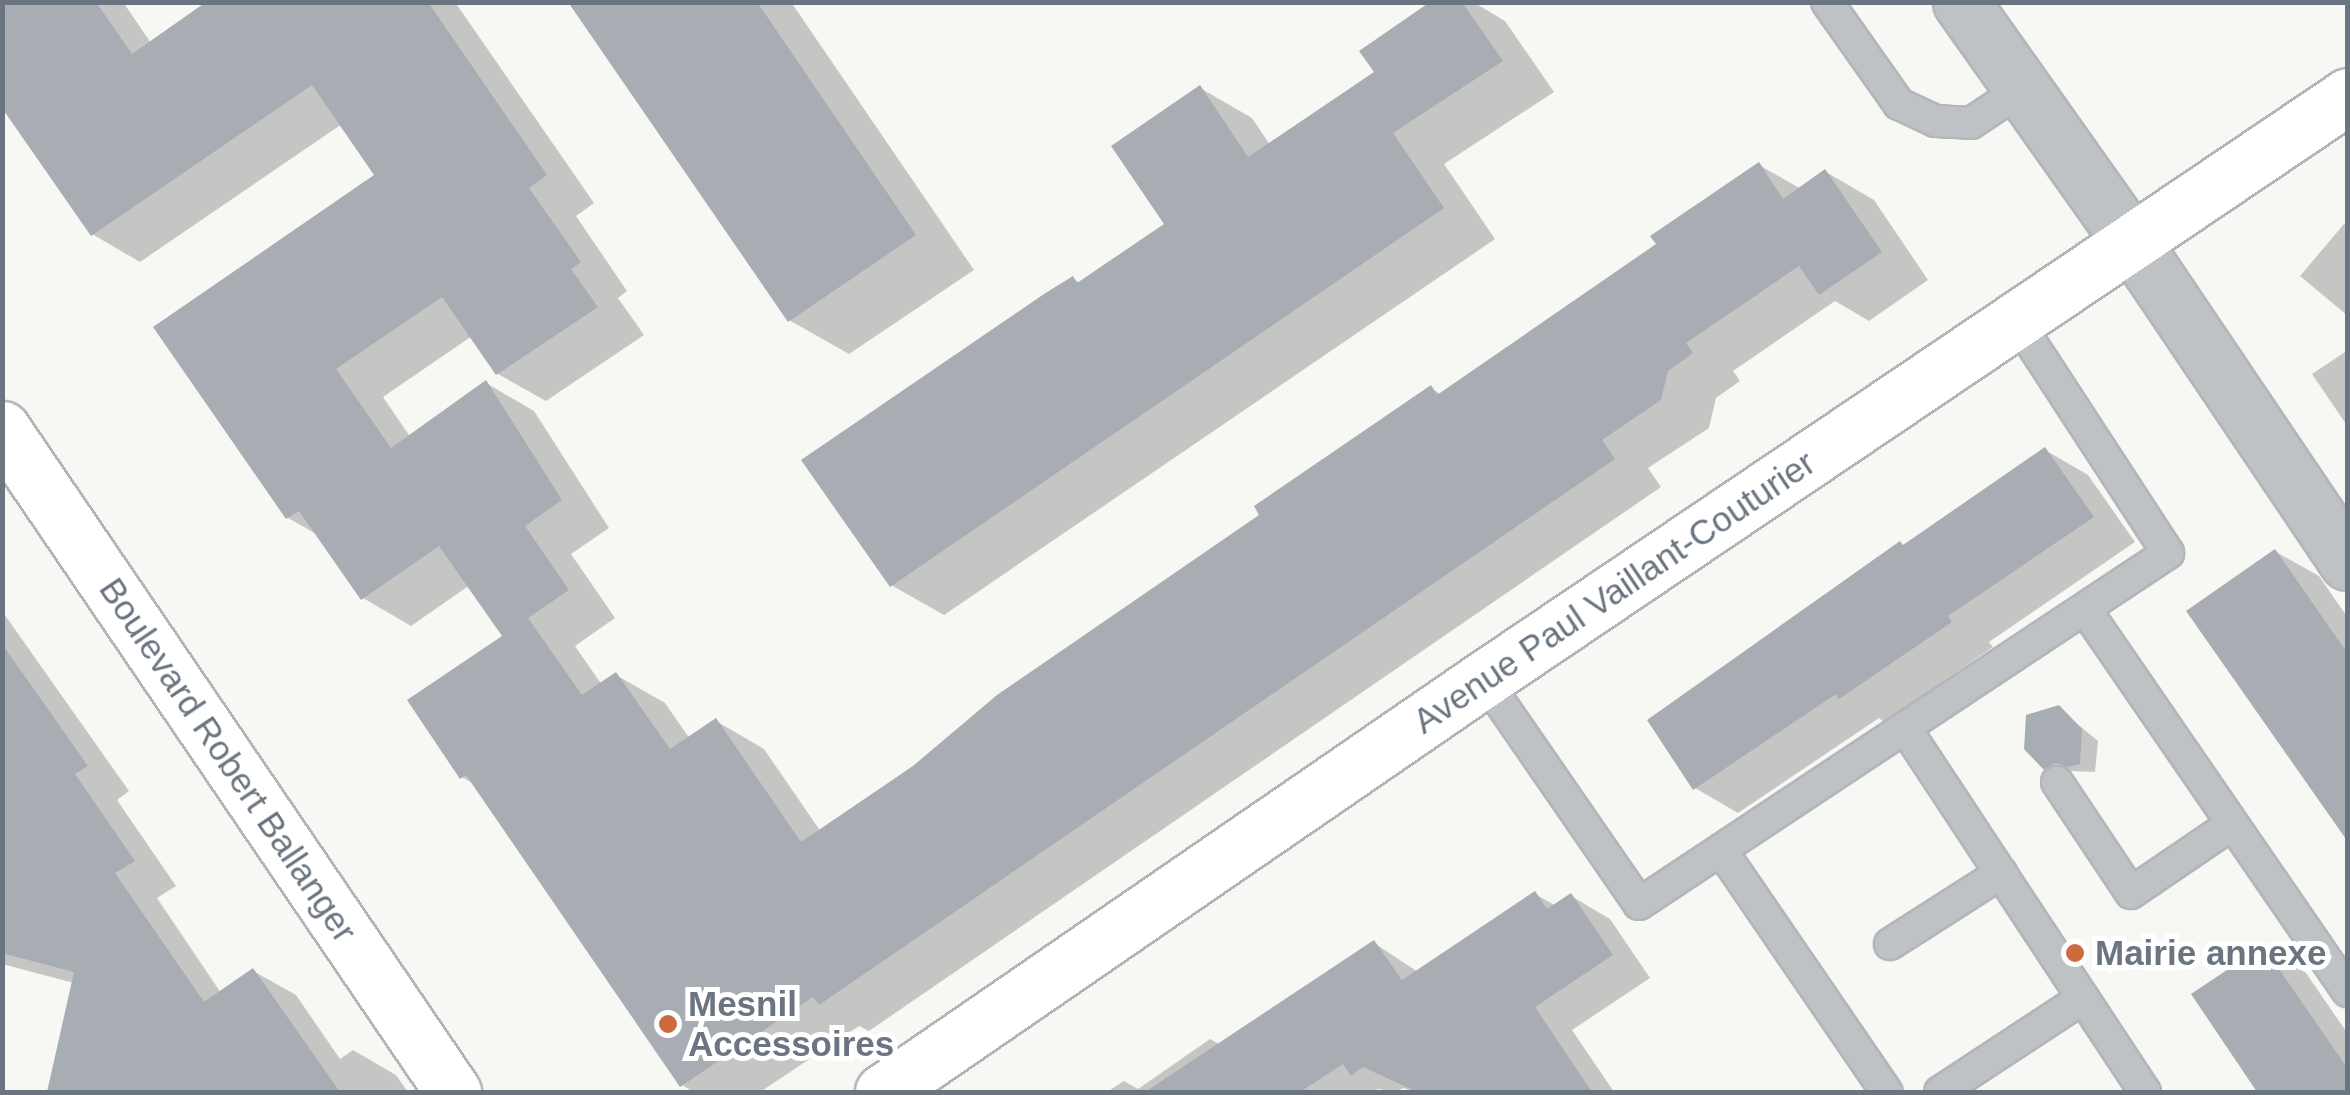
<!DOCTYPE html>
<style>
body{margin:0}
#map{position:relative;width:2350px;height:1095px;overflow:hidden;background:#f7f7f4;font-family:Helvetica,sans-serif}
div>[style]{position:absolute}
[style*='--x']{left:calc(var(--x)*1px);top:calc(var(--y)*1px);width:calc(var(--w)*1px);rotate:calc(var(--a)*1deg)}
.shadow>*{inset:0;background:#0003}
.building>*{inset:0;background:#a8adb3}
.roads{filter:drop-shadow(2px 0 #b2b6ba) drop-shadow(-2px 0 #b2b6ba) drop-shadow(0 2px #b2b6ba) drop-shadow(0 -2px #b2b6ba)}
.lane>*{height:30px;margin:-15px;padding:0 15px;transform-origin:15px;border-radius:15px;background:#bfc2c5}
.street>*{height:55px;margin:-27.5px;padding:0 27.5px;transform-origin:27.5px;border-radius:27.5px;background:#bfc2c5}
.secondary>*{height:55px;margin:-27.5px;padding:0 27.5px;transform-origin:27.5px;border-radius:27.5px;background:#fff}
.dots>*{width:28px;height:28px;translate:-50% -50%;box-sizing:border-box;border:5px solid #fff;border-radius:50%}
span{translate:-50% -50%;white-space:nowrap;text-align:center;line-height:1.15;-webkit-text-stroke:10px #fff;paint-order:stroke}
.street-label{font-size:35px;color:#6a7581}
.poi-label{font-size:35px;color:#6a7581;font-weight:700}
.left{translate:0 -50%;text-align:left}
.frame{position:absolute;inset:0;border:5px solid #6a7581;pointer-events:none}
</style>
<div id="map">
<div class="shadow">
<div style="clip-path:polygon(2px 2px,123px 2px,151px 43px,211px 2px,455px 2px,594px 203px,576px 216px,627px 291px,618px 298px,644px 335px,546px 401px,498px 374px,472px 336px,383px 397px,411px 438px,486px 383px,534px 411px,609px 528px,571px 554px,615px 618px,575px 646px,602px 685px,616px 675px,665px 703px,690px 739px,716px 721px,764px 749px,821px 832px,1262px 515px,1431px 388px,1442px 395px,1659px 244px,1759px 165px,1801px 189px,1826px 172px,1874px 200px,1928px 280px,1869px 321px,1835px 301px,1733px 371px,1740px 381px,1716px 398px,1709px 428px,1648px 468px,1661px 487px,869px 1031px,859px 1026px,760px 1092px,694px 1092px,682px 1085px,476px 785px,462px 777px,505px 636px,470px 585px,411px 626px,363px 598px,320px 536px,288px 518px,378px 175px,342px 124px,140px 262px,92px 234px)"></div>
<div style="clip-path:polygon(571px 2px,791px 2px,974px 270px,849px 354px,789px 320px)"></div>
<div style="clip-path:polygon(1435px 2px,1473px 2px,1505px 21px,1554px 92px,1444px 164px,1495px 239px,944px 615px,891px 585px,1073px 279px,1080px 283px,1167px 225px,1200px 88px,1252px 118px,1270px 145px,1377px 73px)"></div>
<div style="clip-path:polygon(2344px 224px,2348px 226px,2348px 316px,2300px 276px)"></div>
<div style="clip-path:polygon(2348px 350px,2348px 427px,2312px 374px)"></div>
<div style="clip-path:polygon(2045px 450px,2088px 475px,2135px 542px,1989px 642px,1993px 647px,1884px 722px,1879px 718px,1738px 813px,1695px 788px)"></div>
<div style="clip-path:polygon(2276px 552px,2319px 576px,2348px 618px,2348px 837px)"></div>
<div style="clip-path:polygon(2px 611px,129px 791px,117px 800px,176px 886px,157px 898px,221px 993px,253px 971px,296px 995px,340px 1059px,353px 1050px,396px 1075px,408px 1092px,50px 1092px,74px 983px,2px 964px)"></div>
<div style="clip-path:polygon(2058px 708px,2098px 741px,2095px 772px,2072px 771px,2061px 777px,2045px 768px)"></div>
<div style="clip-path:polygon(1535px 894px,1556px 906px,1571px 896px,1610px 919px,1650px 978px,1572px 1030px,1614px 1092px,1414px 1092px,1403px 1088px,1397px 1092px,1378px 1089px,1372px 1092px,1107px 1092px,1124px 1081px,1138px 1089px,1210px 1039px,1221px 1045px,1374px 943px,1418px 972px)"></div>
<div style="clip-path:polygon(2263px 948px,2306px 973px,2348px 1034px,2348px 1092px,2260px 1092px,2194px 995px)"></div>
</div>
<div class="building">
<div style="clip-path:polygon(2px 2px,96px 2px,132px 54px,206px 2px,428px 2px,547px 175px,529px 188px,581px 262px,571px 269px,598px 307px,496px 375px,442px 297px,336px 369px,391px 448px,486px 380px,562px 500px,525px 526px,569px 590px,528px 618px,582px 695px,616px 672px,670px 749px,716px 718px,801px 842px,913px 766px,997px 695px,1259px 515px,1254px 506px,1431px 385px,1437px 395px,1656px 244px,1650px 236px,1759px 162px,1783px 199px,1825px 169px,1882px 252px,1819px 295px,1799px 266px,1686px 343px,1693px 353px,1668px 371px,1661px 400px,1602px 440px,1615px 459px,819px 1005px,813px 997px,680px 1087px,466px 775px,460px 779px,407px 700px,502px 636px,439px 546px,361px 600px,299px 511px,286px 519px,153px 327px,374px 175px,312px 85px,91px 236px,2px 108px)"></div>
<div style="clip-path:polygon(568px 2px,757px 2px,916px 235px,788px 322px)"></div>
<div style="clip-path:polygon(1430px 2px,1462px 2px,1503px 61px,1393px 133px,1444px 208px,890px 587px,801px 460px,1044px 294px,1073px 276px,1077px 283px,1164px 224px,1111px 146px,1200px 85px,1248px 157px,1374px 72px,1359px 51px)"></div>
<div style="clip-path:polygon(2045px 447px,2094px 517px,1948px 616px,1952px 622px,1839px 699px,1836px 694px,1693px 790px,1647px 720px,1900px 541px,1903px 545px)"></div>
<div style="clip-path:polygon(2275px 549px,2348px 654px,2348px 842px,2186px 611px)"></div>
<div style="clip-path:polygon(2px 644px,88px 766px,75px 774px,135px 861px,115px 873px,204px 1002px,253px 968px,340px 1092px,47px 1092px,74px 972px,2px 953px)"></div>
<div style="clip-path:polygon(2059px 705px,2082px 729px,2080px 764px,2068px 767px,2055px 763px,2044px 770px,2024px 749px,2026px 715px)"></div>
<div style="clip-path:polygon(1535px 891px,1547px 909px,1571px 893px,1613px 955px,1535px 1007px,1592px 1092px,1417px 1092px,1363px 1067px,1351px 1076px,1343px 1064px,1300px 1092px,1145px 1092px,1374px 940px,1402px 980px)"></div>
<div style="clip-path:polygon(2263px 946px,2348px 1069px,2348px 1092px,2257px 1092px,2191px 994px)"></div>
</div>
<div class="roads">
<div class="lane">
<div style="--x:1827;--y:2;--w:125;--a:54.8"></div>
<div style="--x:1899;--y:104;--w:40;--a:25"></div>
<div style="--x:1935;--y:121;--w:36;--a:3"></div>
<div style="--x:1971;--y:123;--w:61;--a:-33.7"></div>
<div style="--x:2085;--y:609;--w:464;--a:55.5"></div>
<div style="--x:1484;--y:679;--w:273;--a:55.4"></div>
<div style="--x:1639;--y:904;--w:635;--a:-33.56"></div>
<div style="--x:2168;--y:553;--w:278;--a:-123.1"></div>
<div style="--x:1905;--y:728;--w:436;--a:56.6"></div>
<div style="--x:2057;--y:782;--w:133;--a:56.3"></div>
<div style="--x:2131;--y:893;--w:122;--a:-34.3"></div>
<div style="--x:1721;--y:850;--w:293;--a:55.6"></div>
<div style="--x:1890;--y:944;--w:132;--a:-32.6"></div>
<div style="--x:1940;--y:1092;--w:171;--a:-33.3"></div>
</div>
<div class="street">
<div style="--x:1961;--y:2;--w:324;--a:54.7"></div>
<div style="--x:2148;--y:266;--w:357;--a:56"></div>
</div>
<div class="secondary">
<div style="--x:2;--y:429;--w:802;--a:55.77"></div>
<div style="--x:883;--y:1092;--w:729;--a:-34.5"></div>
<div style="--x:1484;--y:679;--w:1042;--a:-34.01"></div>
</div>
</div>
<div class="dots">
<div style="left:2075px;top:953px;background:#cd6b3f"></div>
<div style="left:668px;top:1024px;background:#cd6b3f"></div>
</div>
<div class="street-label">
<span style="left:1614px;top:592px;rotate:-34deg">Avenue Paul Vaillant-Couturier</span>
<span style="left:228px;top:760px;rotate:56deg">Boulevard Robert Ballanger</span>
</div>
<div class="poi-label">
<span class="left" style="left:2095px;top:953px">Mairie annexe</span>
<span class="left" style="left:688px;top:1024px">Mesnil<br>Accessoires</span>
</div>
<div class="frame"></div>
</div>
